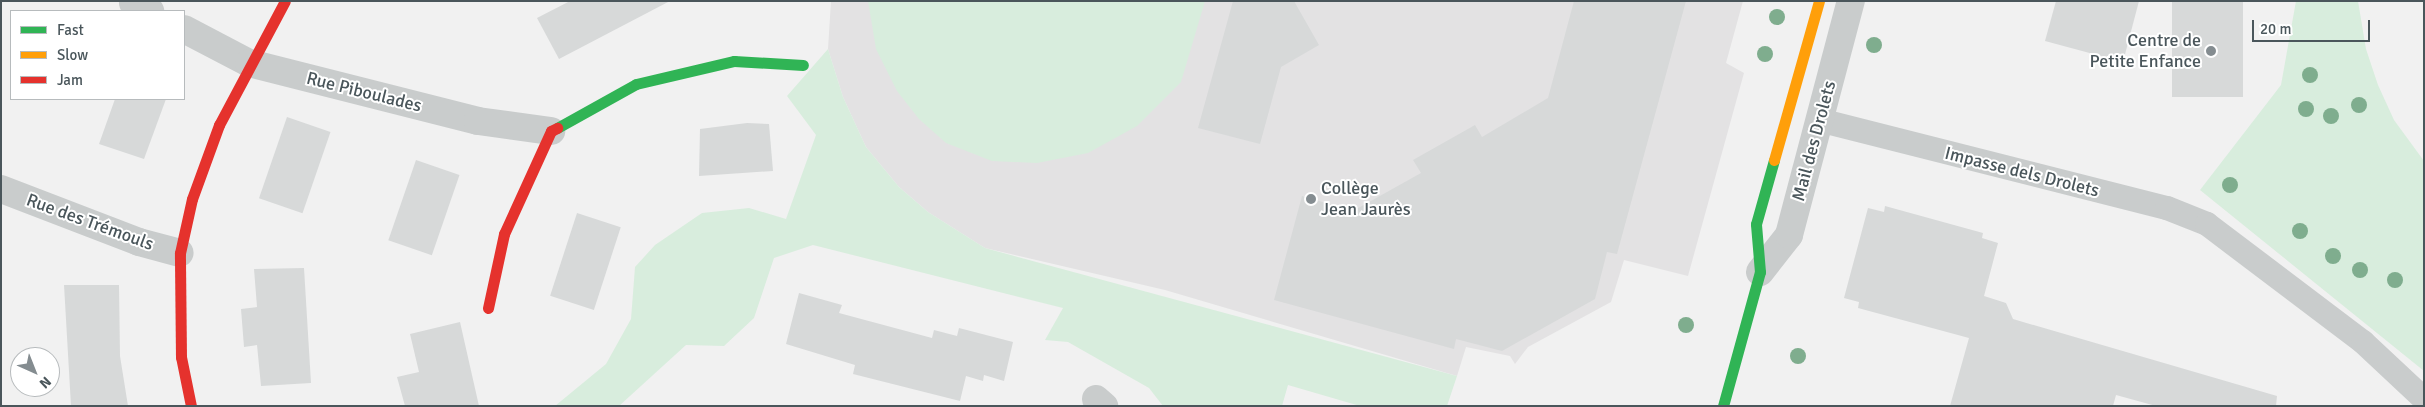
<!DOCTYPE html>
<meta charset="utf-8">
<style>
body{margin:0}
#map{position:relative;width:2425px;height:407px;overflow:hidden;background:#f1f1f1;font-family:Signika,sans-serif}
div>[style]{position:absolute}
[style*='--x']{left:calc(var(--x)*1px);top:calc(var(--y)*1px);width:calc(var(--w)*1px);rotate:calc(var(--a)*1deg)}
.education>*{inset:0;background:#e3e2e3}
.green>*{inset:0;background:#d8eddd}
.building>*{inset:0;background:#d7d9d9;transform-origin:0 0}
.lane>*{height:24px;margin:-12px;padding:0 12px;transform-origin:12px;border-radius:12px;background:#c9cccc}
.street>*{height:28px;margin:-14px;padding:0 14px;transform-origin:14px;border-radius:14px;background:#c9cccc}
.fast>*{height:11px;margin:-5.5px;padding:0 5.5px;transform-origin:5.5px;border-radius:5.5px;background:#30b455}
.slow>*{height:11px;margin:-5.5px;padding:0 5.5px;transform-origin:5.5px;border-radius:5.5px;background:#ff9f0a}
.jam>*{height:11px;margin:-5.5px;padding:0 5.5px;transform-origin:5.5px;border-radius:5.5px;background:#e5322d}
.trees>*{width:16px;height:16px;margin:-8px;border-radius:50%;background:#7fad8e}
.dots>*{width:14px;height:14px;translate:-50% -50%;box-sizing:border-box;border:2px solid #fff;border-radius:50%}
span{translate:-50% -50%;white-space:nowrap;text-align:center;line-height:1.15;-webkit-text-stroke:4px #fff;paint-order:stroke}
.poi-label{font-size:18px;color:#4a565b}
.right{translate:-100% -50%;text-align:right}
.left{translate:0 -50%;text-align:left}
.street-label{font-size:18px;color:#4a565b}
.frame{position:absolute;inset:0;border:2px solid #4a565b;pointer-events:none}
.legend{position:absolute;left:10px;top:10px;width:175px;height:90px;box-sizing:border-box;background:#fff;border:1px solid #b7bbbd;margin:0;padding:6px 9px;list-style:none;font-size:15px;color:#4a565b}
.legend li{display:flex;align-items:center;gap:10px;height:25px}
.legend b{width:25px;border:1px solid #b7bbbd}
.north{position:absolute;left:10px;top:347px;width:50px;height:50px;box-sizing:border-box;background:#fff;border:1px solid #b7bbbd;border-radius:50%;rotate:136deg;font-size:14px;font-weight:700;line-height:20px;text-align:center;color:#4a565b}
.north::after{content:'';display:block;margin:auto;width:18px;height:22px;background:#848c90;clip-path:polygon(50% 0,100% 100%,50% 72%,0 100%)}
.scale{position:absolute;left:2252px;top:20px;width:118px;height:22px;box-sizing:border-box;border:2px solid #4a565b;border-top:0;padding-left:6px;font-size:15px;line-height:18px;white-space:nowrap;color:#4a565b;-webkit-text-stroke:4px #fff;paint-order:stroke}
</style>
<div id="map">
<div class="education">
<div style="clip-path:polygon(831px 1px,1743px 1px,1726px 63px,1744px 73px,1688px 276px,1624px 260px,1611px 302px,1528px 347px,1515px 364px,1510px 356px,1466px 347px,1457px 376px,1165px 290px,985px 248px,928px 212px,899px 187px,866px 147px,843px 97px,828px 49px)"></div>
</div>
<div class="green">
<div style="clip-path:polygon(868px 1px,1205px 1px,1181px 82px,1137px 126px,1088px 153px,1037px 163px,992px 161px,946px 143px,919px 119px,897px 91px,876px 49px)"></div>
<div style="clip-path:polygon(2296px 1px,2358px 1px,2366px 49px,2378px 85px,2394px 120px,2424px 161px,2424px 371px,2200px 190px,2281px 85px)"></div>
<div style="clip-path:polygon(828px 49px,843px 97px,866px 147px,899px 187px,928px 212px,985px 248px,1457px 376px,1447px 406px,1360px 406px,1288px 385px,1282px 406px,1163px 406px,1149px 388px,1068px 342px,1045px 340px,1063px 308px,813px 245px,774px 258px,754px 318px,724px 346px,686px 345px,619px 406px,555px 406px,606px 364px,631px 319px,635px 267px,655px 245px,702px 213px,749px 208px,786px 219px,816px 135px,787px 96px)"></div>
</div>
<div class="building">
<div style="clip-path:polygon(570px 1px,670px 1px,559px 59px,537px 18px)"></div>
<div style="clip-path:polygon(1233px 1px,1294px 1px,1319px 45px,1281px 67px,1260px 144px,1198px 128px)"></div>
<div style="clip-path:polygon(1574px 1px,1686px 1px,1617px 254px,1607px 252px,1595px 299px,1502px 351px,1456px 339px,1454px 349px,1274px 300px,1302px 196px,1353px 211px,1421px 173px,1413px 160px,1475px 125px,1482px 137px,1548px 98px)"></div>
<div style="clip-path:polygon(2056px 1px,2139px 1px,2123px 62px,2045px 41px)"></div>
<div style="left:2172px;top:1px;width:71px;height:96px"></div>
<div style="clip-path:polygon(115px 99px,166px 99px,144px 159px,99px 144px)"></div>
<div style="left:287px;top:117px;width:46px;height:86px;rotate:19deg"></div>
<div style="clip-path:polygon(747px 123px,769px 124px,773px 171px,699px 176px,700px 129px)"></div>
<div style="left:416px;top:160px;width:46px;height:85px;rotate:19deg"></div>
<div style="clip-path:polygon(1885px 206px,1983px 233px,1982px 238px,1998px 243px,1984px 296px,2006px 303px,2013px 319px,2277px 396px,2276px 406px,2156px 406px,2116px 395px,2113px 406px,1950px 406px,1969px 338px,1858px 308px,1859px 302px,1844px 298px,1868px 208px,1884px 212px)"></div>
<div style="left:577px;top:213px;width:46px;height:87px;rotate:18deg"></div>
<div style="clip-path:polygon(304px 268px,311px 383px,261px 386px,257px 345px,244px 347px,241px 309px,257px 307px,254px 269px)"></div>
<div style="clip-path:polygon(64px 285px,119px 285px,120px 356px,128px 406px,71px 406px)"></div>
<div style="clip-path:polygon(799px 293px,842px 305px,839px 313px,932px 338px,934px 330px,957px 336px,959px 328px,1013px 342px,1004px 381px,984px 375px,983px 381px,966px 376px,960px 401px,853px 374px,855px 365px,786px 344px)"></div>
<div style="clip-path:polygon(460px 322px,479px 406px,405px 406px,397px 377px,419px 372px,410px 334px)"></div>
</div>
<div class="lane">
<div style="--x:1819;--y:120;--w:359;--a:14.2"></div>
<div style="--x:2167;--y:208;--w:43;--a:21.8"></div>
<div style="--x:2207;--y:224;--w:196;--a:37.1"></div>
<div style="--x:2363;--y:342;--w:83;--a:43.1"></div>
</div>
<div class="street">
<div style="--x:133;--y:3;--w:19;--a:25"></div>
<div style="--x:184;--y:29;--w:73;--a:27.6"></div>
<div style="--x:249;--y:63;--w:236;--a:14.2"></div>
<div style="--x:478;--y:121;--w:74;--a:7.8"></div>
<div style="--x:1;--y:189;--w:148;--a:21"></div>
<div style="--x:139;--y:242;--w:42;--a:15"></div>
<div style="--x:1760;--y:272;--w:47;--a:-51.9"></div>
<div style="--x:1789;--y:235;--w:242;--a:-75.2"></div>
<div style="--x:1096;--y:399;--w:11;--a:41"></div>
</div>
<div class="fast">
<div style="--x:557;--y:128;--w:90;--a:-29.1"></div>
<div style="--x:636;--y:84;--w:101;--a:-13.2"></div>
<div style="--x:734;--y:61;--w:69;--a:3.3"></div>
<div style="--x:1723;--y:406;--w:139;--a:-74.6"></div>
<div style="--x:1760;--y:272;--w:48;--a:-94.8"></div>
<div style="--x:1756;--y:224;--w:66;--a:-74.3"></div>
</div>
<div class="slow">
<div style="--x:1774;--y:160;--w:165;--a:-74.2"></div>
</div>
<div class="jam">
<div style="--x:488;--y:308;--w:76;--a:-77.8"></div>
<div style="--x:504;--y:234;--w:113;--a:-65.5"></div>
<div style="--x:551;--y:131;--w:7;--a:-27"></div>
<div style="--x:191;--y:406;--w:50;--a:-101.5"></div>
<div style="--x:181;--y:357;--w:104;--a:-90.6"></div>
<div style="--x:180;--y:253;--w:55;--a:-77.5"></div>
<div style="--x:192;--y:199;--w:79;--a:-70"></div>
<div style="--x:219;--y:125;--w:140;--a:-62"></div>
</div>
<div class="trees">
<div style="left:1777px;top:17px"></div>
<div style="left:1874px;top:45px"></div>
<div style="left:1765px;top:54px"></div>
<div style="left:2310px;top:75px"></div>
<div style="left:2359px;top:105px"></div>
<div style="left:2306px;top:109px"></div>
<div style="left:2331px;top:116px"></div>
<div style="left:2230px;top:185px"></div>
<div style="left:2300px;top:231px"></div>
<div style="left:2333px;top:256px"></div>
<div style="left:2360px;top:270px"></div>
<div style="left:2395px;top:280px"></div>
<div style="left:1686px;top:325px"></div>
<div style="left:1798px;top:356px"></div>
</div>
<div class="dots">
<div style="left:2211px;top:51px;background:#848c90"></div>
<div style="left:1311px;top:199px;background:#848c90"></div>
</div>
<div class="poi-label">
<span class="right" style="left:2201px;top:51px">Centre de<br>Petite Enfance</span>
<span class="left" style="left:1321px;top:199px">Collège<br>Jean Jaurès</span>
</div>
<div class="street-label">
<span style="left:364px;top:92px;rotate:14deg">Rue Piboulades</span>
<span style="left:1814px;top:141px;rotate:-75deg">Mail des Drolets</span>
<span style="left:2022px;top:172px;rotate:14deg">Impasse dels Drolets</span>
<span style="left:90px;top:222px;rotate:20deg">Rue des Trémouls</span>
</div>
<div class="frame"></div>
<ul class="legend">
<li><b style="height:6px;background:#30b455"></b>Fast</li>
<li><b style="height:6px;background:#ff9f0a"></b>Slow</li>
<li><b style="height:6px;background:#e5322d"></b>Jam</li>
</ul>
<div class="north">N</div>
<div class="scale">20 m</div>
</div>
